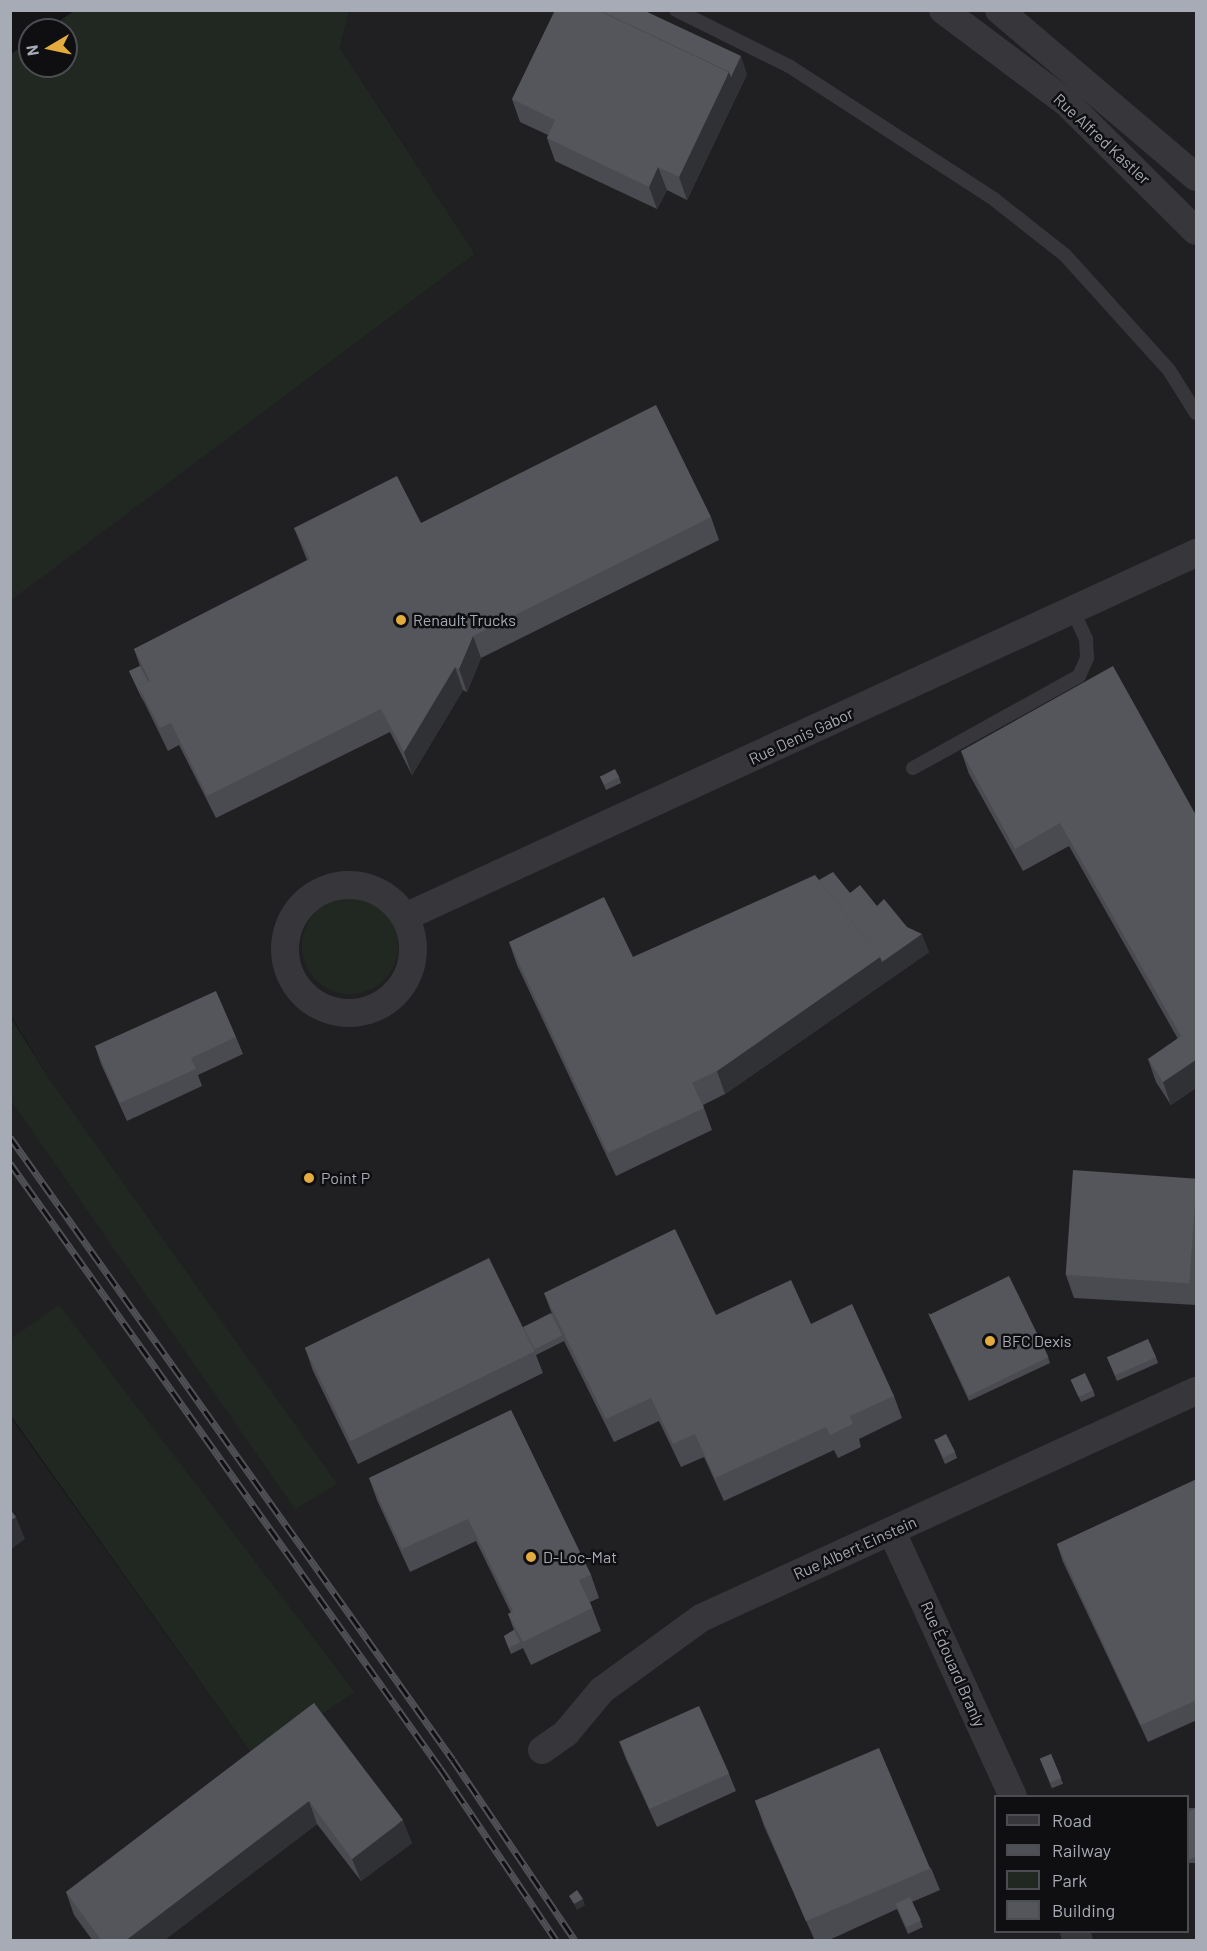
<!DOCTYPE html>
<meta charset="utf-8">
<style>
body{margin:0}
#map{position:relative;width:1207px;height:1951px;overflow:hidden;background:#141416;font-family:Barlow,sans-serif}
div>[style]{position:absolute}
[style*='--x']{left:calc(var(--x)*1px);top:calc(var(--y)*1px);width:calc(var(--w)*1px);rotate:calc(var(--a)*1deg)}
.built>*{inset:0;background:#202023}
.green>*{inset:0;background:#212822}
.round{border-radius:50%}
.service>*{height:14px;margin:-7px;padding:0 7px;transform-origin:7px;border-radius:7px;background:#36363b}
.minor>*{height:28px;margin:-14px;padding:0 14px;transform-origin:14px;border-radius:14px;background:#36363b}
.minor>.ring{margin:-14px;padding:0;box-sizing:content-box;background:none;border:28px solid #36363b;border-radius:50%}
.rail>*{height:7px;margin-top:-3.5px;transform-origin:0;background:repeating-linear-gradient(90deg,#0f0f11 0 14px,#4f5055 0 28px);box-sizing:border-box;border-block:2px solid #4f5055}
.wall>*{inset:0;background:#4a4b51;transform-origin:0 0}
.shaded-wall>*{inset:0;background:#303135}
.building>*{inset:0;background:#54565b;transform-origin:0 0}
.dots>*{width:16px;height:16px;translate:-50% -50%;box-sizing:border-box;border:3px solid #0f0f11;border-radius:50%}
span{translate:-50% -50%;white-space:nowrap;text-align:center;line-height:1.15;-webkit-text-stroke:5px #0f0f11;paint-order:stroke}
.street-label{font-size:16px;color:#a7abb5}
.poi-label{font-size:16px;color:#a7abb5}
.left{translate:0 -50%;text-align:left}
.frame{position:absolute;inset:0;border:12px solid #a7abb5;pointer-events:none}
.legend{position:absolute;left:994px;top:1795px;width:195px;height:138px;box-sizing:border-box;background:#0f0f11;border:2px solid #4c4d53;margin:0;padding:8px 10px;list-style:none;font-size:18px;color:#a7abb5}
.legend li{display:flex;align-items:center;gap:12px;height:30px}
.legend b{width:30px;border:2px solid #4c4d53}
.north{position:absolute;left:18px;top:18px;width:60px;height:60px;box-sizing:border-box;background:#0f0f11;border:2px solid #4c4d53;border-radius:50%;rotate:261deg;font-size:16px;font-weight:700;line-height:24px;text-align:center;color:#a7abb5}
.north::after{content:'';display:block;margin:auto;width:21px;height:27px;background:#e4ac3e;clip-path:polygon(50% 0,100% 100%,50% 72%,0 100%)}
</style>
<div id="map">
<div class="built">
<div style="clip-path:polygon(evenodd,349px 11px,1196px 11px,1196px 1940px,11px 1940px,10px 1416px,256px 1760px,355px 1692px,59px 1306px,10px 1339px,11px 1101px,295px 1508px,336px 1484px,46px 1074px,11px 1016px,10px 600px,475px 254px,340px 48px,349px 11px,996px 1796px,1188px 1796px,1188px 1932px,996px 1932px,996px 1796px)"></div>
</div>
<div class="green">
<div style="clip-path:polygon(74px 11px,349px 11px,340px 48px,475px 254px,11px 600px,11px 54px,30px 41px,30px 66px,66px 66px,66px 30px,46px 30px)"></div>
<div class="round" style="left:302px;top:898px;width:96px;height:96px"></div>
<div style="clip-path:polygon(10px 1016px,46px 1074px,337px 1484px,295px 1509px,11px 1101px)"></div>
<div style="clip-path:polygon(59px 1305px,355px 1692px,256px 1760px,11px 1416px,10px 1339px)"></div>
</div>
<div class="service">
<div style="--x:676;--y:10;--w:126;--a:26.4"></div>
<div style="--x:789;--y:66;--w:246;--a:33"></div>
<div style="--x:995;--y:200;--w:89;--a:38.2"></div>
<div style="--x:1065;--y:255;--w:155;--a:47.9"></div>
<div style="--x:1169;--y:370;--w:51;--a:57.9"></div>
<div style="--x:913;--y:768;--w:190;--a:-29"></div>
<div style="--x:1079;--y:676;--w:20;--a:-66"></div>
<div style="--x:1087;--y:658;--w:19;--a:-93"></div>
<div style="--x:1086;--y:639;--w:31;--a:-115"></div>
</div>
<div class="minor">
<div style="--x:943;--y:10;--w:156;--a:36.9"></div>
<div style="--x:1068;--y:104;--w:180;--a:44.8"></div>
<div style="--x:999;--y:10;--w:258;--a:40.3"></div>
<div class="ring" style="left:285px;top:885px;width:100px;height:100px"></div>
<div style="--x:405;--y:917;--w:871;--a:-24.71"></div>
<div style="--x:892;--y:1532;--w:290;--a:65.4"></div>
<div style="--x:542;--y:1750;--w:29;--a:-35"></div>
<div style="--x:566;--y:1733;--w:56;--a:-50.1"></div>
<div style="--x:602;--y:1690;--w:122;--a:-36"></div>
<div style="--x:701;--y:1618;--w:545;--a:-24.64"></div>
<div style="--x:1074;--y:1932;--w:9;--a:58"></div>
</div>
<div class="rail">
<div style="--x:10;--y:1137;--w:764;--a:54.58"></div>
<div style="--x:453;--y:1760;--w:217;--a:55.9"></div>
<div style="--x:10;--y:1163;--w:742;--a:54.6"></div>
<div style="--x:440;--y:1768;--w:207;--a:56"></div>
</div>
<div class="wall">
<div style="clip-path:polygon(747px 74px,687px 200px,667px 190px,657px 209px,555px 161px,547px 138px,548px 135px,520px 122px,512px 99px)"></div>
<div style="clip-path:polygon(711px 517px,719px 540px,481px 658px,467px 692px,463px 690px,412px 775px,390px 732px,216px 818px,179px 745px,168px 751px,129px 671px,140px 666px,134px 649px,307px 560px,303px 550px,294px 528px,421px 523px)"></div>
<div style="clip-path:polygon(961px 751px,1197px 817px,1197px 1087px,1171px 1105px,1156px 1082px,1148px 1059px,1178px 1039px,1069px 846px,1023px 871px,969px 774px)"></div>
<div style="clip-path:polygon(600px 776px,619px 777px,621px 783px,606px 790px)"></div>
<div style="clip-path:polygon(819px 880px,877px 906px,907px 927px,929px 952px,725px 1094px,703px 1105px,712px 1130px,616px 1176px,517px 965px,509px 942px,633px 957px)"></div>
<div style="clip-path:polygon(236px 1037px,243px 1054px,198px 1075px,202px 1086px,127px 1121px,101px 1064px,95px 1046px)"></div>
<div style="clip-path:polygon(1197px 1178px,1197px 1305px,1074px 1298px,1066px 1275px)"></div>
<div style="clip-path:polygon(544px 1293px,716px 1315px,811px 1324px,894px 1396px,902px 1418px,859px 1439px,861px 1447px,838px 1458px,834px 1450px,724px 1501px,704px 1457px,681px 1467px,659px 1421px,614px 1442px,564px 1341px,536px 1355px,543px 1373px,358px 1464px,313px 1371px,305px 1348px,523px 1327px,552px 1314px)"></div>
<div style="clip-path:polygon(928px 1313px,1048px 1357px,1050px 1363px,969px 1401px)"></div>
<div style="clip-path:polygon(1107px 1357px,1156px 1357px,1158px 1363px,1117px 1381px)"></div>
<div style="clip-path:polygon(1071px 1380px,1093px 1390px,1095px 1396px,1081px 1402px)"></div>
<div style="clip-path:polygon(511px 1410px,591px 1575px,599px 1598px,590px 1602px,601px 1631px,531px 1665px,523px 1648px,511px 1654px,506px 1642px,504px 1636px,514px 1630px,508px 1614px,511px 1613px,476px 1541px,410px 1572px,377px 1500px,369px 1478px)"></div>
<div style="clip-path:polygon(934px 1439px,955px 1452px,957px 1458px,945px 1464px)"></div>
<div style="clip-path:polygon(1197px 1479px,1197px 1720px,1148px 1742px,1063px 1562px,1057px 1544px)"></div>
<div style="clip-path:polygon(314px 1703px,412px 1843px,361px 1881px,317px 1824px,163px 1941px,93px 1941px,74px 1915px,66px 1892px)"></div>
<div style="clip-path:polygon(619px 1741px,729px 1774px,736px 1791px,657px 1827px,626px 1759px)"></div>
<div style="left:1051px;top:1754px;width:32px;height:12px;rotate:68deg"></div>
<div style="clip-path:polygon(756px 1803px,931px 1868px,940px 1890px,912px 1902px,923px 1927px,908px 1934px,897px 1909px,827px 1941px,815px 1941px,764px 1826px)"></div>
<div style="left:1197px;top:1808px;width:55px;height:10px;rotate:90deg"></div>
</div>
<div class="shaded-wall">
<div style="clip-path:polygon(741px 56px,747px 74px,687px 200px,679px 177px,729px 72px)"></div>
<div style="clip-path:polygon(658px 167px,667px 190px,657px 209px,649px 187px)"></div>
<div style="clip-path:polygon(473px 636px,481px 658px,467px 692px,459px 669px)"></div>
<div style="clip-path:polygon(455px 667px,463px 690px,412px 775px,404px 752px)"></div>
<div style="clip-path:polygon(922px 934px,929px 952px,725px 1094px,717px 1071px,880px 957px)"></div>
<div style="clip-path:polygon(1197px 1059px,1197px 1087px,1171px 1105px,1163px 1082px)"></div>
<div style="clip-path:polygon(16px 1517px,25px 1539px,10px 1550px,10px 1521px)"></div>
<div style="clip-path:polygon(309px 1801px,317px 1824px,163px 1941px,125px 1941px)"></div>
<div style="clip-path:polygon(403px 1820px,412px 1843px,361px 1881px,352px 1859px)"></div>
<div style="clip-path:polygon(583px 1899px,585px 1905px,577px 1910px,574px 1904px)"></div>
</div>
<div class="building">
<div style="clip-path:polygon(555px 10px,598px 10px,729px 72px,679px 177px,658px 167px,649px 187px,547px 138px,555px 120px,512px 99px)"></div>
<div style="clip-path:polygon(598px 10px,643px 10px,741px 56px,731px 77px,729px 72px)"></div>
<div style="clip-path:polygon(656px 405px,711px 517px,473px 636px,459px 669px,455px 667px,404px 752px,381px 709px,207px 796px,171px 723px,160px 728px,138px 686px,150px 681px,134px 649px,310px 559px,294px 528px,397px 476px,421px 523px)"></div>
<div style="clip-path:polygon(140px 666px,148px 682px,138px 686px,144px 703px,129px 671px)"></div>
<div style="clip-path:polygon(1113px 666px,1197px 817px,1197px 1059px,1163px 1082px,1148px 1059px,1181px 1036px,1060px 823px,1015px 849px,961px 751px)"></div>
<div style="left:615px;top:769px;width:9px;height:17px;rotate:63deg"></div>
<div style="clip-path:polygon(833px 872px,850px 893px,860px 885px,877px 906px,884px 899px,907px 927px,922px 934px,882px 962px,880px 957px,819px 880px)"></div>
<div style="clip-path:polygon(815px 875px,880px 957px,717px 1071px,692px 1083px,704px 1108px,608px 1153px,509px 942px,604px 897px,633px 957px)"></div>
<div style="clip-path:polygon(216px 991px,236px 1037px,191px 1058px,196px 1069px,120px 1103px,95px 1046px)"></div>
<div style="left:1073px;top:1170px;width:124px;height:105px;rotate:4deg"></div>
<div style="clip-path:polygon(675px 1229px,716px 1315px,791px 1280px,811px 1324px,852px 1304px,894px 1396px,850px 1416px,853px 1424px,830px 1435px,826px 1427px,715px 1478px,695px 1434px,673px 1444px,651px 1398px,606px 1419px,544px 1293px)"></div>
<div style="left:489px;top:1258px;width:104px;height:205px;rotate:64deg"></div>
<div style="left:1009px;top:1276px;width:90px;height:89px;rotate:64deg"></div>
<div style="left:551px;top:1313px;width:25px;height:31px;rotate:63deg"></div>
<div style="left:1148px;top:1339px;width:20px;height:45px;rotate:66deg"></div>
<div style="left:1085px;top:1373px;width:19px;height:16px;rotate:65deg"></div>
<div style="clip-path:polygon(511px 1410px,591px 1575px,579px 1580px,592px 1608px,523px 1642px,508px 1614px,513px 1611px,468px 1519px,402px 1549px,369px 1478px)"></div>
<div style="left:946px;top:1434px;width:20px;height:13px;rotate:63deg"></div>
<div style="clip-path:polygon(1197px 1479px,1197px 1700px,1141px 1725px,1057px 1544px)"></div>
<div style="clip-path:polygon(10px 1509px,16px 1517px,10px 1521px)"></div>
<div style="clip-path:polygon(514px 1630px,520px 1642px,509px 1648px,504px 1636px)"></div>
<div style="clip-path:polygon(314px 1703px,403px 1820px,352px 1859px,309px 1801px,125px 1941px,102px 1941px,66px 1892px)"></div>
<div style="left:699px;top:1706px;width:74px;height:87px;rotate:66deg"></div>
<div style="left:879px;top:1748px;width:131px;height:135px;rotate:67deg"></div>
<div style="left:1051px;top:1754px;width:26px;height:12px;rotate:67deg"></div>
<div style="clip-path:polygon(1197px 1808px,1197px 1856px,1188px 1860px,1188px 1812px)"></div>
<div style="clip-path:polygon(577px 1890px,583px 1899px,574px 1904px,569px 1896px)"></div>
<div style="left:910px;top:1897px;width:26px;height:16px;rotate:65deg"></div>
</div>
<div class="dots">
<div style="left:401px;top:620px;background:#e4ac3e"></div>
<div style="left:309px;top:1178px;background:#e4ac3e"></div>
<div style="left:990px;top:1341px;background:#e4ac3e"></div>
<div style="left:531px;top:1557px;background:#e4ac3e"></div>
</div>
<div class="street-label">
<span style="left:1102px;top:139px;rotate:43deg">Rue Alfred Kastler</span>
<span style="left:801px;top:736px;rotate:-25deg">Rue Denis Gabor</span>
<span style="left:855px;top:1548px;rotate:-24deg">Rue Albert Einstein</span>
<span style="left:953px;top:1664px;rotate:66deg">Rue Édouard Branly</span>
</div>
<div class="poi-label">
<span class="left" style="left:413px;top:620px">Renault Trucks</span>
<span class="left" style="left:321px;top:1178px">Point P</span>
<span class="left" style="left:1002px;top:1341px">BFC Dexis</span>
<span class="left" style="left:543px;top:1557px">D-Loc-Mat</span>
</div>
<div class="frame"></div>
<ul class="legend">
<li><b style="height:8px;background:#36363b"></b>Road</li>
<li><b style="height:8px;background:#4f5055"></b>Railway</li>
<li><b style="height:16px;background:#212822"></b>Park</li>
<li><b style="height:16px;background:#54565b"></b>Building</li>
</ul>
<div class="north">N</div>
</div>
